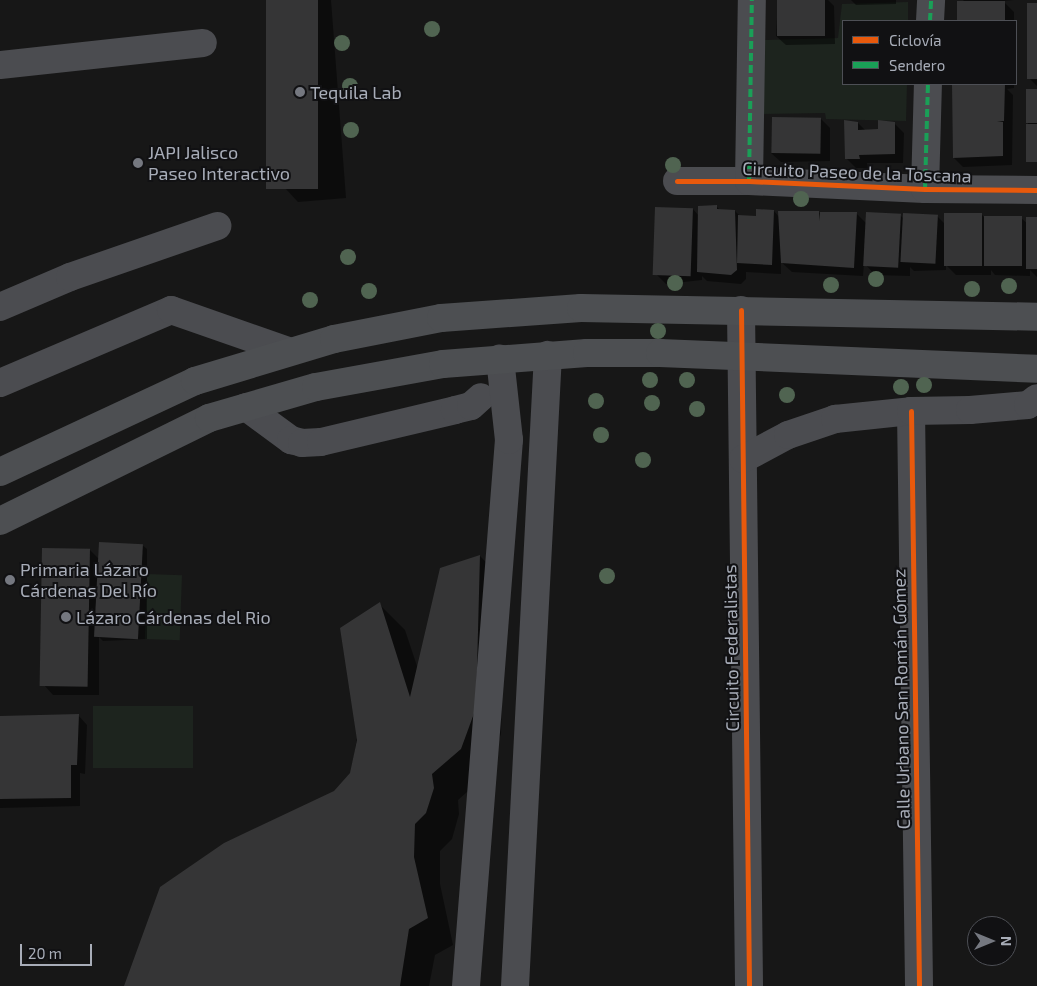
<!DOCTYPE html>
<meta charset="utf-8">
<style>
body{margin:0}
#map{position:relative;width:1037px;height:986px;overflow:hidden;background:#171717;font-family:"Exo 2",sans-serif}
div>[style]{position:absolute}
[style*='--x']{left:calc(var(--x)*1px);top:calc(var(--y)*1px);width:calc(var(--w)*1px);rotate:calc(var(--a)*1deg)}
.green>*{inset:0;background:#1d241e;transform-origin:0 0}
.shadow>*{inset:0;background:#0007;transform-origin:0 0}
.building>*{inset:0;background:#353536;transform-origin:0 0}
.minor>*{height:28px;margin:-14px;padding:0 14px;transform-origin:14px;border-radius:14px;background:#4b4c50}
.major>*{height:28px;margin:-14px;padding:0 14px;transform-origin:14px;border-radius:14px;background:#4d4f52}
.quiet>*{height:4px;margin-top:-2px;transform-origin:0;background:repeating-linear-gradient(90deg,#1a9f57 0 8px,transparent 0 12px)}
.cycleway>*{height:5px;margin:-2.5px;padding:0 2.5px;transform-origin:2.5px;border-radius:2.5px;background:#e8590c}
.trees>*{width:16px;height:16px;margin:-8px;border-radius:50%;background:#506451}
.dots>*{width:14px;height:14px;translate:-50% -50%;box-sizing:border-box;border:2px solid #111113;border-radius:50%}
span{translate:-50% -50%;white-space:nowrap;text-align:center;line-height:1.15;-webkit-text-stroke:4px #111113;paint-order:stroke}
.poi-label{font-size:18px;color:#a8adb8}
.left{translate:0 -50%;text-align:left}
.street-label{font-size:18px;color:#a8adb8}
.legend{position:absolute;left:842px;top:20px;width:175px;height:65px;box-sizing:border-box;background:#111113;border:1px solid #4d4f55;margin:0;padding:6px 9px;list-style:none;font-size:15px;color:#a8adb8}
.legend li{display:flex;align-items:center;gap:10px;height:25px}
.legend b{width:25px;border:1px solid #4d4f55}
.north{position:absolute;left:967px;top:916px;width:50px;height:50px;box-sizing:border-box;background:#111113;border:1px solid #4d4f55;border-radius:50%;rotate:90deg;font-size:14px;font-weight:700;line-height:20px;text-align:center;color:#a8adb8}
.north::after{content:'';display:block;margin:auto;width:18px;height:22px;background:#757880;clip-path:polygon(50% 0,100% 100%,50% 72%,0 100%)}
.scale{position:absolute;left:20px;top:944px;width:72px;height:22px;box-sizing:border-box;border:2px solid #a8adb8;border-top:0;padding-left:6px;font-size:15px;line-height:18px;white-space:nowrap;color:#a8adb8;-webkit-text-stroke:4px #111113;paint-order:stroke}
</style>
<div id="map">
<div class="green">
<div style="clip-path:polygon(908px 2px,908px 21px,843px 21px,843px 84px,907px 84px,906px 121px,826px 119px,825px 113px,761px 114px,765px 40px,838px 38px,842px 4px)"></div>
<div style="left:147px;top:574px;width:35px;height:65px;rotate:2deg"></div>
<div style="left:93px;top:706px;width:100px;height:62px"></div>
</div>
<div class="shadow">
<div style="clip-path:polygon(267px 0,331px 0,346px 198px,298px 202px,284px 187px)"></div>
<div style="clip-path:polygon(778px 0,828px 0,834px 6px,835px 44px,786px 45px,776px 36px)"></div>
<div style="clip-path:polygon(851px 0,896px 0,896px 4px,856px 5px)"></div>
<div style="clip-path:polygon(963px 0,1014px 0,1003px 1px,1014px 12px,1014px 21px,957px 21px,958px 3px,966px 3px)"></div>
<div style="clip-path:polygon(1037px 5px,1037px 86px,1030px 79px)"></div>
<div style="clip-path:polygon(958px 84px,1014px 84px,1014px 88px,1007px 89px,1013px 95px,1012px 165px,963px 167px,954px 158px)"></div>
<div style="left:1028px;top:91px;width:9px;height:70px"></div>
<div style="clip-path:polygon(821px 119px,830px 128px,830px 161px,781px 162px,771px 153px)"></div>
<div style="clip-path:polygon(858px 123px,866px 131px,879px 130px,894px 123px,904px 133px,903px 163px,867px 163px,868px 168px,856px 168px,847px 159px)"></div>
<div style="clip-path:polygon(717px 207px,721px 211px,735px 211px,740px 216px,757px 217px,774px 211px,779px 217px,779px 213px,856px 213px,867px 224px,900px 215px,905px 220px,937px 216px,946px 225px,982px 215px,985px 218px,1021px 218px,1028px 224px,1037px 218px,1037px 277px,1030px 270px,1030px 276px,995px 275px,991px 270px,991px 275px,956px 275px,946px 265px,946px 270px,914px 271px,910px 267px,910px 276px,875px 275px,864px 263px,863px 276px,792px 272px,781px 262px,781px 274px,746px 272px,746px 279px,741px 284px,707px 281px,702px 276px,702px 280px,666px 284px,657px 275px,693px 209px,699px 216px)"></div>
<div style="clip-path:polygon(142px 545px,147px 549px,147px 639px,103px 641px,99px 637px,99px 695px,53px 695px,44px 685px,90px 550px,100px 560px)"></div>
<div style="clip-path:polygon(480px 556px,505px 582px,501px 734px,486px 775px,458px 800px,459px 814px,452px 839px,440px 851px,440px 884px,453px 945px,435px 955px,429px 986px,126px 986px,334px 792px,351px 774px,379px 604px,405px 630px,418px 669px)"></div>
<div style="clip-path:polygon(78px 715px,87px 725px,85px 774px,80px 773px,80px 806px,0 808px,0 717px)"></div>
</div>
<div class="building">
<div style="left:266px;top:0;width:52px;height:189px"></div>
<div style="left:777px;top:0;width:48px;height:36px"></div>
<div style="left:1005px;top:1px;width:20px;height:48px;rotate:90deg"></div>
<div style="left:1027px;top:3px;width:10px;height:76px"></div>
<div style="clip-path:polygon(952px 84px,1005px 84px,1004px 121px,997px 121px,1003px 122px,1003px 156px,953px 158px)"></div>
<div style="left:1026px;top:89px;width:11px;height:34px"></div>
<div style="left:772px;top:117px;width:49px;height:36px;rotate:1deg"></div>
<div style="clip-path:polygon(844px 120px,858px 122px,858px 130px,878px 129px,878px 120px,895px 122px,895px 154px,859px 155px,860px 159px,845px 159px)"></div>
<div style="left:1026px;top:124px;width:11px;height:38px"></div>
<div style="clip-path:polygon(717px 205px,717px 209px,735px 210px,737px 270px,731px 275px,697px 272px,698px 206px)"></div>
<div style="left:655px;top:207px;width:38px;height:68px;rotate:2deg"></div>
<div style="clip-path:polygon(756px 209px,774px 210px,772px 265px,737px 263px,738px 215px,756px 216px)"></div>
<div style="clip-path:polygon(778px 211px,819px 211px,819px 221px,820px 212px,857px 212px,854px 268px,781px 263px)"></div>
<div style="left:866px;top:212px;width:35px;height:54px;rotate:3deg"></div>
<div style="left:903px;top:213px;width:35px;height:49px;rotate:3deg"></div>
<div style="left:944px;top:213px;width:38px;height:53px"></div>
<div style="left:984px;top:216px;width:38px;height:50px"></div>
<div style="left:1026px;top:217px;width:11px;height:52px"></div>
<div style="left:99px;top:542px;width:44px;height:95px;rotate:3deg"></div>
<div style="left:42px;top:548px;width:48px;height:138px;rotate:1deg"></div>
<div style="clip-path:polygon(480px 555px,476px 708px,461px 749px,432px 774px,434px 788px,426px 813px,415px 824px,414px 857px,428px 918px,409px 929px,400px 986px,124px 986px,160px 887px,224px 843px,334px 791px,350px 773px,357px 740px,340px 628px,380px 602px,410px 697px,440px 568px)"></div>
<div style="clip-path:polygon(79px 714px,77px 765px,71px 765px,71px 798px,0 799px,0 716px)"></div>
</div>
<div class="minor">
<div style="--x:930;--y:21;--w:21;--a:-87"></div>
<div style="--x:0;--y:65;--w:204;--a:-6.2"></div>
<div style="--x:677;--y:181;--w:72;--a:0"></div>
<div style="--x:749;--y:181;--w:176;--a:2.6"></div>
<div style="--x:925;--y:189;--w:112;--a:0.5"></div>
<div style="--x:749;--y:181;--w:181;--a:-89.1"></div>
<div style="--x:925;--y:189;--w:105;--a:-88.4"></div>
<div style="--x:0;--y:307;--w:76;--a:-23.2"></div>
<div style="--x:70;--y:277;--w:156;--a:-19.1"></div>
<div style="--x:741;--y:310;--w:676;--a:89.32"></div>
<div style="--x:0;--y:383;--w:186;--a:-23.1"></div>
<div style="--x:171;--y:310;--w:124;--a:19.3"></div>
<div style="--x:246;--y:407;--w:56;--a:36.3"></div>
<div style="--x:291;--y:440;--w:11;--a:15"></div>
<div style="--x:302;--y:443;--w:19;--a:-3"></div>
<div style="--x:321;--y:442;--w:138;--a:-13.4"></div>
<div style="--x:455;--y:410;--w:16;--a:-14"></div>
<div style="--x:471;--y:406;--w:13;--a:-42"></div>
<div style="--x:911;--y:411;--w:575;--a:89.2"></div>
<div style="--x:743;--y:459;--w:51;--a:-28.1"></div>
<div style="--x:788;--y:435;--w:50;--a:-18.8"></div>
<div style="--x:835;--y:419;--w:76;--a:-6"></div>
<div style="--x:911;--y:411;--w:59;--a:-1"></div>
<div style="--x:970;--y:410;--w:58;--a:-4.9"></div>
<div style="--x:1028;--y:405;--w:11;--a:-38"></div>
<div style="--x:466;--y:986;--w:548;--a:-85.5"></div>
<div style="--x:509;--y:440;--w:82;--a:-96.3"></div>
<div style="--x:515;--y:986;--w:632;--a:-87.01"></div>
</div>
<div class="major">
<div style="--x:0;--y:472;--w:215;--a:-25"></div>
<div style="--x:195;--y:381;--w:145;--a:-16.8"></div>
<div style="--x:334;--y:339;--w:109;--a:-11.1"></div>
<div style="--x:441;--y:318;--w:140;--a:-4.1"></div>
<div style="--x:581;--y:308;--w:456;--a:1.1"></div>
<div style="--x:0;--y:521;--w:233;--a:-26.2"></div>
<div style="--x:209;--y:418;--w:111;--a:-16.2"></div>
<div style="--x:316;--y:387;--w:129;--a:-10.3"></div>
<div style="--x:443;--y:364;--w:144;--a:-4.4"></div>
<div style="--x:587;--y:353;--w:73;--a:0"></div>
<div style="--x:660;--y:353;--w:377;--a:2.4"></div>
</div>
<div class="quiet">
<div style="--x:930;--y:21;--w:21;--a:-87"></div>
<div style="--x:749;--y:181;--w:181;--a:-89.1"></div>
<div style="--x:925;--y:189;--w:105;--a:-88.4"></div>
</div>
<div class="cycleway">
<div style="--x:677;--y:181;--w:72;--a:0"></div>
<div style="--x:749;--y:181;--w:176;--a:2.6"></div>
<div style="--x:925;--y:189;--w:112;--a:0.5"></div>
<div style="--x:741;--y:310;--w:676;--a:89.32"></div>
<div style="--x:911;--y:411;--w:575;--a:89.2"></div>
</div>
<div class="trees">
<div style="left:432px;top:29px"></div>
<div style="left:342px;top:43px"></div>
<div style="left:350px;top:86px"></div>
<div style="left:351px;top:130px"></div>
<div style="left:673px;top:165px"></div>
<div style="left:801px;top:199px"></div>
<div style="left:348px;top:257px"></div>
<div style="left:876px;top:279px"></div>
<div style="left:675px;top:283px"></div>
<div style="left:831px;top:285px"></div>
<div style="left:1009px;top:286px"></div>
<div style="left:972px;top:289px"></div>
<div style="left:369px;top:291px"></div>
<div style="left:310px;top:300px"></div>
<div style="left:658px;top:331px"></div>
<div style="left:650px;top:380px"></div>
<div style="left:687px;top:380px"></div>
<div style="left:924px;top:385px"></div>
<div style="left:901px;top:387px"></div>
<div style="left:787px;top:395px"></div>
<div style="left:596px;top:401px"></div>
<div style="left:652px;top:403px"></div>
<div style="left:697px;top:409px"></div>
<div style="left:601px;top:435px"></div>
<div style="left:643px;top:460px"></div>
<div style="left:607px;top:576px"></div>
</div>
<div class="dots">
<div style="left:300px;top:92px;background:#757880"></div>
<div style="left:138px;top:163px;background:#757880"></div>
<div style="left:10px;top:580px;background:#757880"></div>
<div style="left:66px;top:617px;background:#757880"></div>
</div>
<div class="poi-label">
<span class="left" style="left:310px;top:92px">Tequila Lab</span>
<span class="left" style="left:148px;top:163px">JAPI Jalisco<br>Paseo Interactivo</span>
<span class="left" style="left:20px;top:580px">Primaria Lázaro<br>Cárdenas Del Río</span>
<span class="left" style="left:76px;top:617px">Lázaro Cárdenas del Rio</span>
</div>
<div class="street-label">
<span style="left:857px;top:172px;rotate:2deg">Circuito Paseo de la Toscana</span>
<span style="left:731px;top:648px;rotate:-91deg">Circuito Federalistas</span>
<span style="left:901px;top:699px;rotate:-91deg">Calle Urbano San Román Gómez</span>
</div>
<ul class="legend">
<li><b style="height:6px;background:#e8590c"></b>Ciclovía</li>
<li><b style="height:6px;background:#1a9f57"></b>Sendero</li>
</ul>
<div class="north">N</div>
<div class="scale">20 m</div>
</div>
